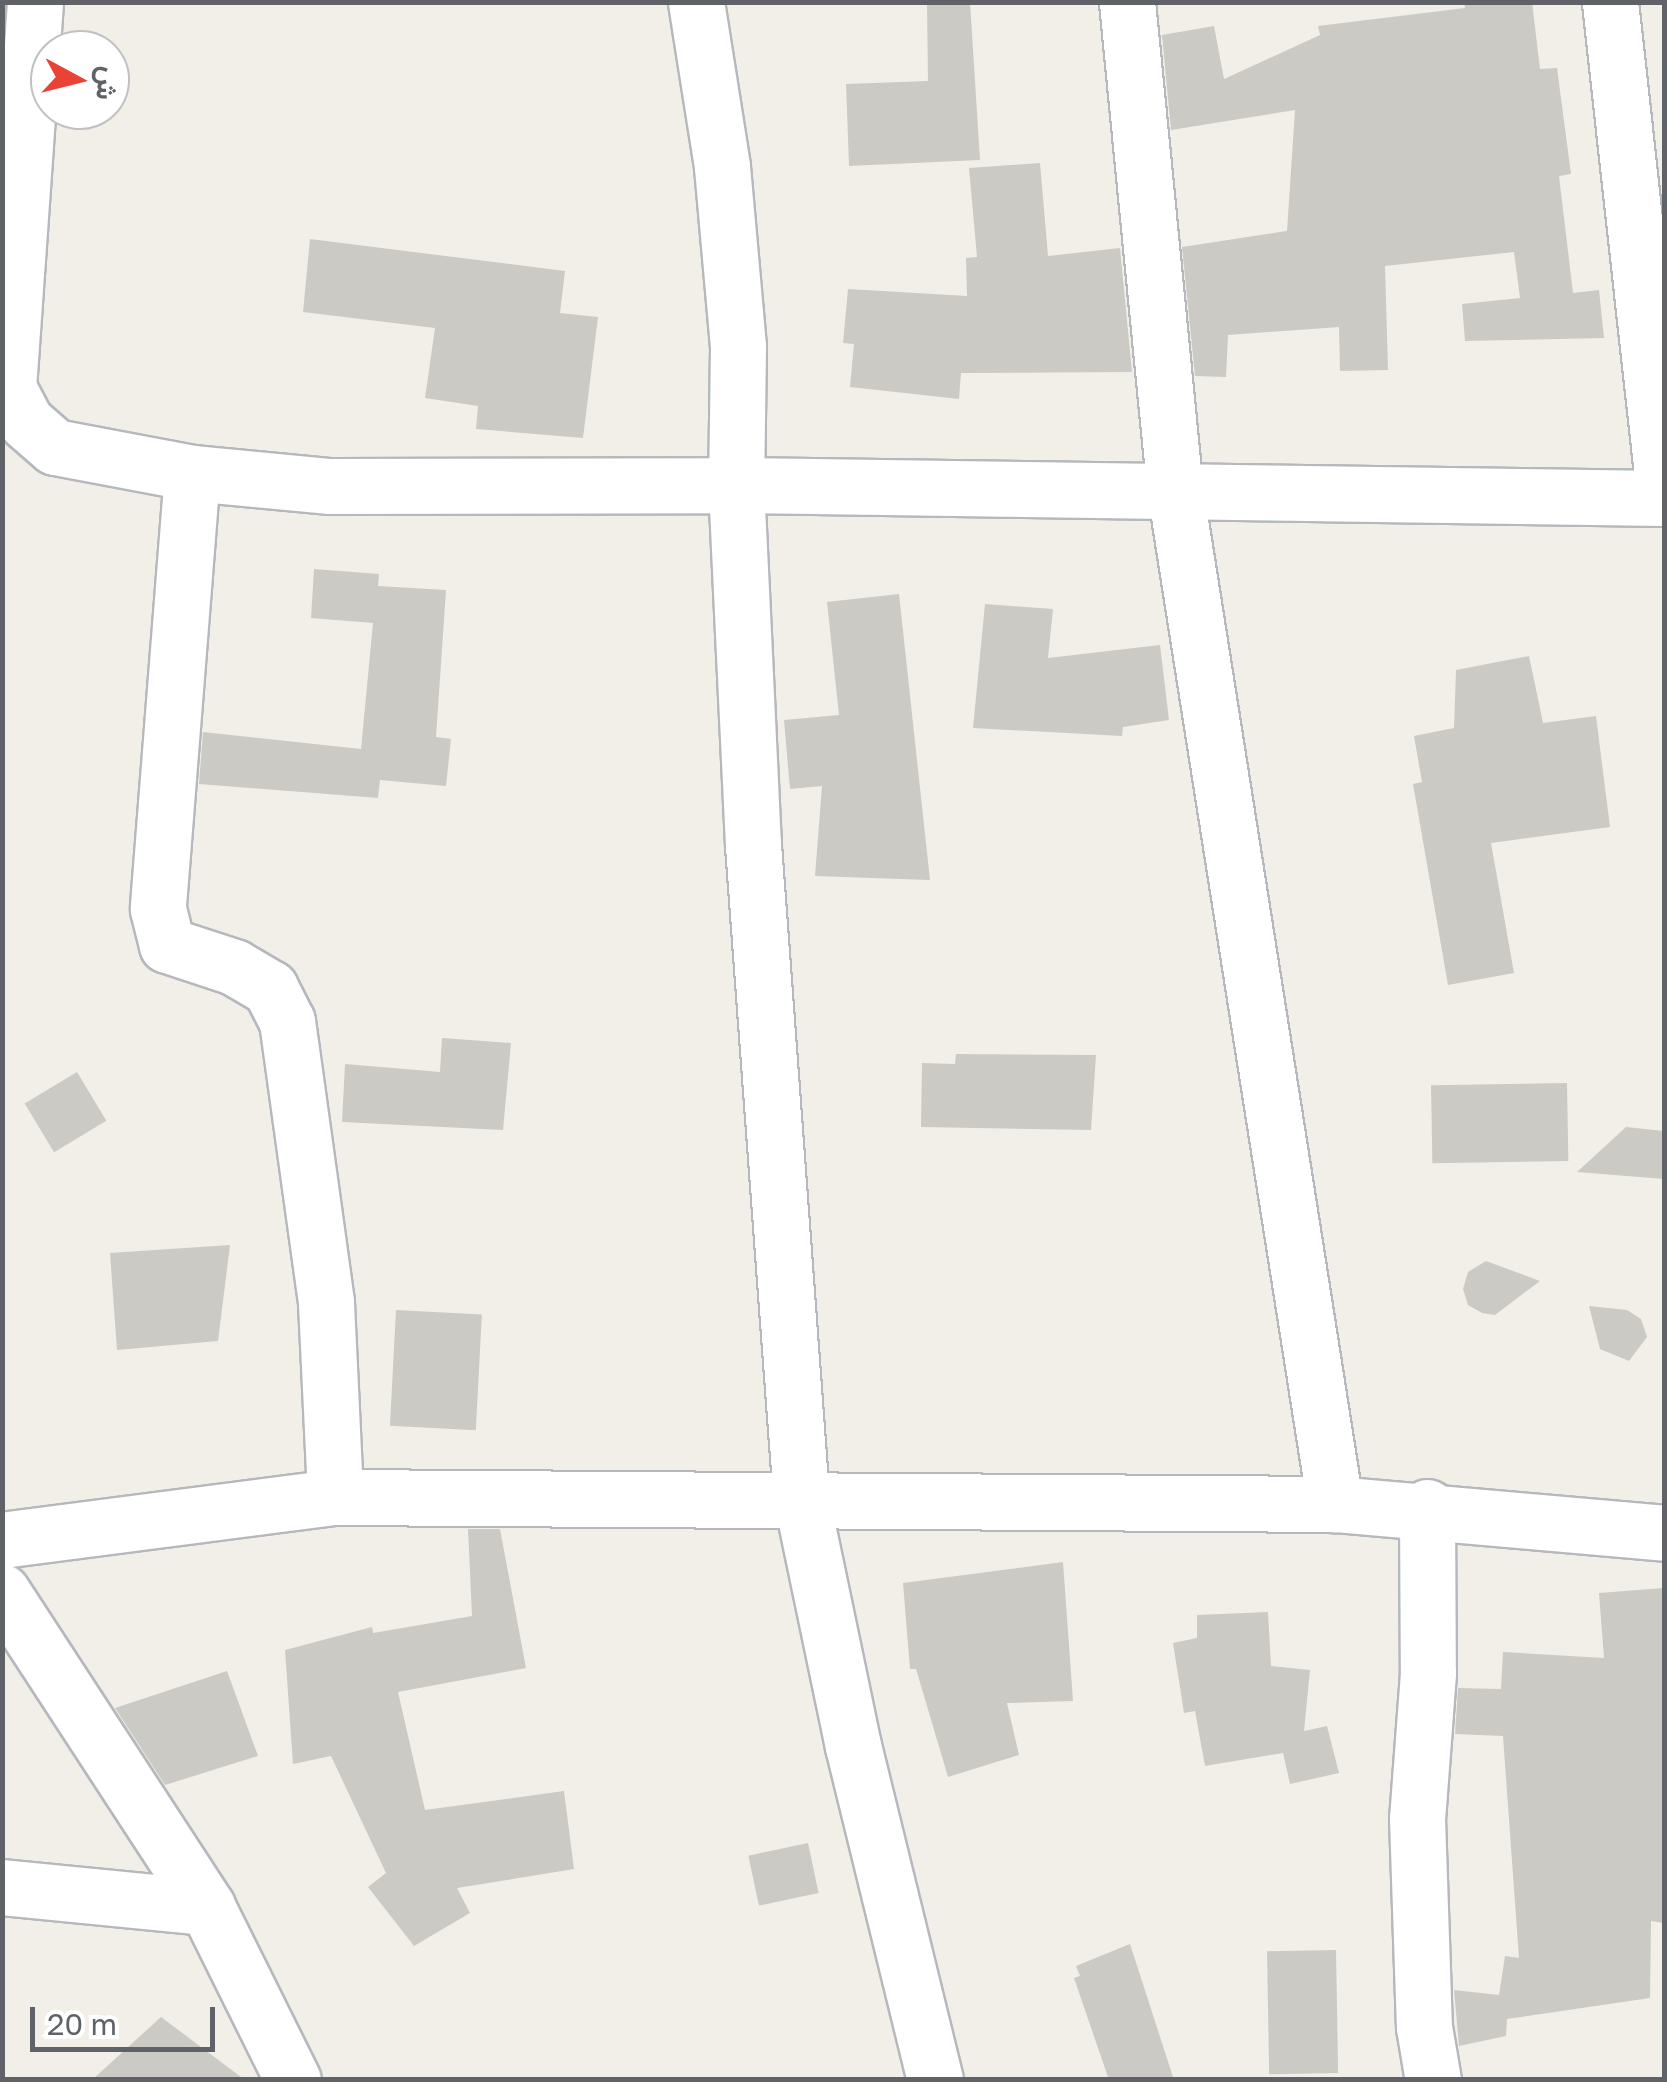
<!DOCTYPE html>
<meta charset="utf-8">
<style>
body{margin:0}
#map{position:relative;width:1667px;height:2082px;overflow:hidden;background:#f1efe8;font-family:"Golos Text",Vazirmatn,sans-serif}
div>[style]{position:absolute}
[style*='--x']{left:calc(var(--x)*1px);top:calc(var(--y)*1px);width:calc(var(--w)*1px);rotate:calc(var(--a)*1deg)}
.building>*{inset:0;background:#cccac5;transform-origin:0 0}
.roads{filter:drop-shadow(2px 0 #b5b8bc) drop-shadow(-2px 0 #b5b8bc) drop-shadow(0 2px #b5b8bc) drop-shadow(0 -2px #b5b8bc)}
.minor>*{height:55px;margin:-27.5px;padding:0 27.5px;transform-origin:27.5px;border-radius:27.5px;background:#fff}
span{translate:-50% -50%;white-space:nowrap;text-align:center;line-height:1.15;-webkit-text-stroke:9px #fff;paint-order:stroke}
.frame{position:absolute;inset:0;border:5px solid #5f6368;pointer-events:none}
.north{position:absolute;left:30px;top:30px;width:100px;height:100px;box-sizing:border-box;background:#fff;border:2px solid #bfc1c3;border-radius:50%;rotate:97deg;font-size:28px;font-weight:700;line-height:40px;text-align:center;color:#5f6368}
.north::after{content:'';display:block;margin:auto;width:35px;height:45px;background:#ea4335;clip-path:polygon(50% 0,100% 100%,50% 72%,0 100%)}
.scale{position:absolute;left:30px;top:2007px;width:185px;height:45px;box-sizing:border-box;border:5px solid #5f6368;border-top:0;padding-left:12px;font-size:30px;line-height:35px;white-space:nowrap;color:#5f6368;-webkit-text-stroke:8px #fff;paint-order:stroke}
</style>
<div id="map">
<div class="building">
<div style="clip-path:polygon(927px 2px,970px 2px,980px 160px,849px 166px,846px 84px,928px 81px)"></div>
<div style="clip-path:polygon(1464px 2px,1532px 2px,1540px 69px,1557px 68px,1571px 174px,1559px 176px,1573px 293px,1599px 290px,1604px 338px,1465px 341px,1462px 304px,1520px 298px,1514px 252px,1385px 266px,1388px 370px,1340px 371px,1339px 327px,1228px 335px,1226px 377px,1195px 376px,1182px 247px,1287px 231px,1295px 110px,1171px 130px,1162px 35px,1214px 26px,1224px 79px,1320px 35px,1318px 26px,1465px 8px)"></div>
<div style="clip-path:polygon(1040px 163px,1048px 256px,1120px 248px,1132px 372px,961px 373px,959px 399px,850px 387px,854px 344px,843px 343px,848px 289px,967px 296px,966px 258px,977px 257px,969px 168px)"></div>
<div style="clip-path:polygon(310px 239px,565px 271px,560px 313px,598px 317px,583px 438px,476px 429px,478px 406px,425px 398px,435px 328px,303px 312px)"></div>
<div style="clip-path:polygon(314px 569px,379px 574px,378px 586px,446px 590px,436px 737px,451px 739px,446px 786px,380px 780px,378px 798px,199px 784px,203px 732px,361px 749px,373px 623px,311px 618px)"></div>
<div style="clip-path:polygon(899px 594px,930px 880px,815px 876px,822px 786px,790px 789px,784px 720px,839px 715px,827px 602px)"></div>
<div style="clip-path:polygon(985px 604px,1053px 609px,1048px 658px,1160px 645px,1169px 720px,1123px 727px,1122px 736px,973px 728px)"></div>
<div style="clip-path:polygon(1529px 656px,1543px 723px,1596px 716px,1610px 827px,1491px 843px,1514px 973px,1448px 985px,1413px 784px,1422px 782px,1414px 736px,1454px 728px,1456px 670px)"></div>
<div style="clip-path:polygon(442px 1038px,511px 1043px,503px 1130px,342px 1122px,345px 1064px,440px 1072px)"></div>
<div style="clip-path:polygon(956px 1054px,1096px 1055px,1091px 1130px,921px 1127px,922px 1063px,955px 1064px)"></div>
<div style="left:77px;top:1072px;width:57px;height:61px;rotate:59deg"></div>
<div style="left:1567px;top:1083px;width:78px;height:136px;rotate:89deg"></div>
<div style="clip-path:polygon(1626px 1127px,1664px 1131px,1664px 1179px,1577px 1172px)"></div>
<div style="clip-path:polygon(230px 1245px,218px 1341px,117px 1350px,110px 1253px)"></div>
<div style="clip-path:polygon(1486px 1261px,1540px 1281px,1495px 1315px,1482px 1313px,1468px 1305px,1463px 1289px,1468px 1272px)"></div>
<div style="clip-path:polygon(1589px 1306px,1627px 1310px,1641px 1319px,1647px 1337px,1629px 1361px,1600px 1349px)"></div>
<div style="left:396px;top:1310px;width:86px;height:116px;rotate:3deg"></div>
<div style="clip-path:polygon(468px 1529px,500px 1529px,526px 1668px,398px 1692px,425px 1810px,564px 1791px,574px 1869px,457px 1888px,470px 1913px,414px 1946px,368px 1887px,386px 1873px,331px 1756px,293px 1764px,285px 1650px,372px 1627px,373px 1633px,472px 1616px)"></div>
<div style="clip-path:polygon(1063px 1562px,1073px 1701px,1007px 1703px,1019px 1755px,948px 1777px,916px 1669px,910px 1669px,903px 1583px)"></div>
<div style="clip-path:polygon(1664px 1588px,1664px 1923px,1651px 1921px,1650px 1998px,1507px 2019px,1506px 2036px,1459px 2046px,1454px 1990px,1499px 1995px,1505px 1956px,1519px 1958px,1503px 1736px,1455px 1734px,1458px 1688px,1501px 1689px,1503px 1652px,1604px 1658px,1599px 1593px)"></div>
<div style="clip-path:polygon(1268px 1612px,1271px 1666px,1310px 1670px,1304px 1731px,1327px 1726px,1339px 1773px,1290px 1784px,1283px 1753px,1205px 1766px,1195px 1711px,1184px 1713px,1173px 1643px,1197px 1638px,1197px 1615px)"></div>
<div style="clip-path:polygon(227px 1671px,258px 1756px,165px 1785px,115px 1708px)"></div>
<div style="left:808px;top:1843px;width:51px;height:61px;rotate:78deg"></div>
<div style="clip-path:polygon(1130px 1944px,1174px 2080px,1109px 2080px,1074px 1978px,1080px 1976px,1076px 1966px)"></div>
<div style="left:1336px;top:1950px;width:123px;height:69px;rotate:89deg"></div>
<div style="clip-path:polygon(161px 2017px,245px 2080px,92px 2080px)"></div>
</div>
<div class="roads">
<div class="minor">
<div style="--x:35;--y:2;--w:387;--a:94"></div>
<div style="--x:8;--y:388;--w:38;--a:62"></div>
<div style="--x:26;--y:422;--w:38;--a:41"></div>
<div style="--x:55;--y:447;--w:139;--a:10.7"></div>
<div style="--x:192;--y:473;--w:139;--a:5.4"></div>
<div style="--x:330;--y:486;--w:406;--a:-0.1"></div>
<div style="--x:736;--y:485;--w:928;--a:0.8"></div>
<div style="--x:696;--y:2;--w:167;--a:81"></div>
<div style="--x:722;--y:167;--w:181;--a:84.9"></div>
<div style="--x:738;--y:347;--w:138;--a:90.8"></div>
<div style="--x:736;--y:485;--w:360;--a:87.3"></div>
<div style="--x:753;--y:845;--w:654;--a:85.79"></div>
<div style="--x:801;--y:1497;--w:254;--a:78.2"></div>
<div style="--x:853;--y:1746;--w:344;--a:76.2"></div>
<div style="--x:1127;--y:2;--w:490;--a:84.4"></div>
<div style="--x:1175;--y:490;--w:1027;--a:81.03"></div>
<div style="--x:1610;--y:2;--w:491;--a:83.7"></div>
<div style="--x:192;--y:473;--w:437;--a:94.5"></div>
<div style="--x:158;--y:909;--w:37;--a:76"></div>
<div style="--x:167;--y:945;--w:71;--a:18.2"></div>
<div style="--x:234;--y:967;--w:42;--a:30.3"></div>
<div style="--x:270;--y:988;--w:37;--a:63"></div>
<div style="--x:287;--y:1021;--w:285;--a:82.1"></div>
<div style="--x:326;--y:1303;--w:194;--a:87.3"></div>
<div style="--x:1427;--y:1507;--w:166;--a:89.7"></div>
<div style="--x:1428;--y:1673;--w:145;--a:94.3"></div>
<div style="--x:1417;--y:1818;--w:209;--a:88.1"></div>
<div style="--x:1424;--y:2027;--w:54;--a:80.4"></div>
<div style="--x:2;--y:1540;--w:336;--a:-7.4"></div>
<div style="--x:335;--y:1497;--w:1000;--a:0.4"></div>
<div style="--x:1335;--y:1504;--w:330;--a:5"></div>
<div style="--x:2;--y:1592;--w:376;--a:56.9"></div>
<div style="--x:207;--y:1907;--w:193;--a:63.6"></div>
<div style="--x:2;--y:1887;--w:206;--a:5.6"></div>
</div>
</div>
<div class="frame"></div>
<div class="north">ش</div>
<div class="scale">20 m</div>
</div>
